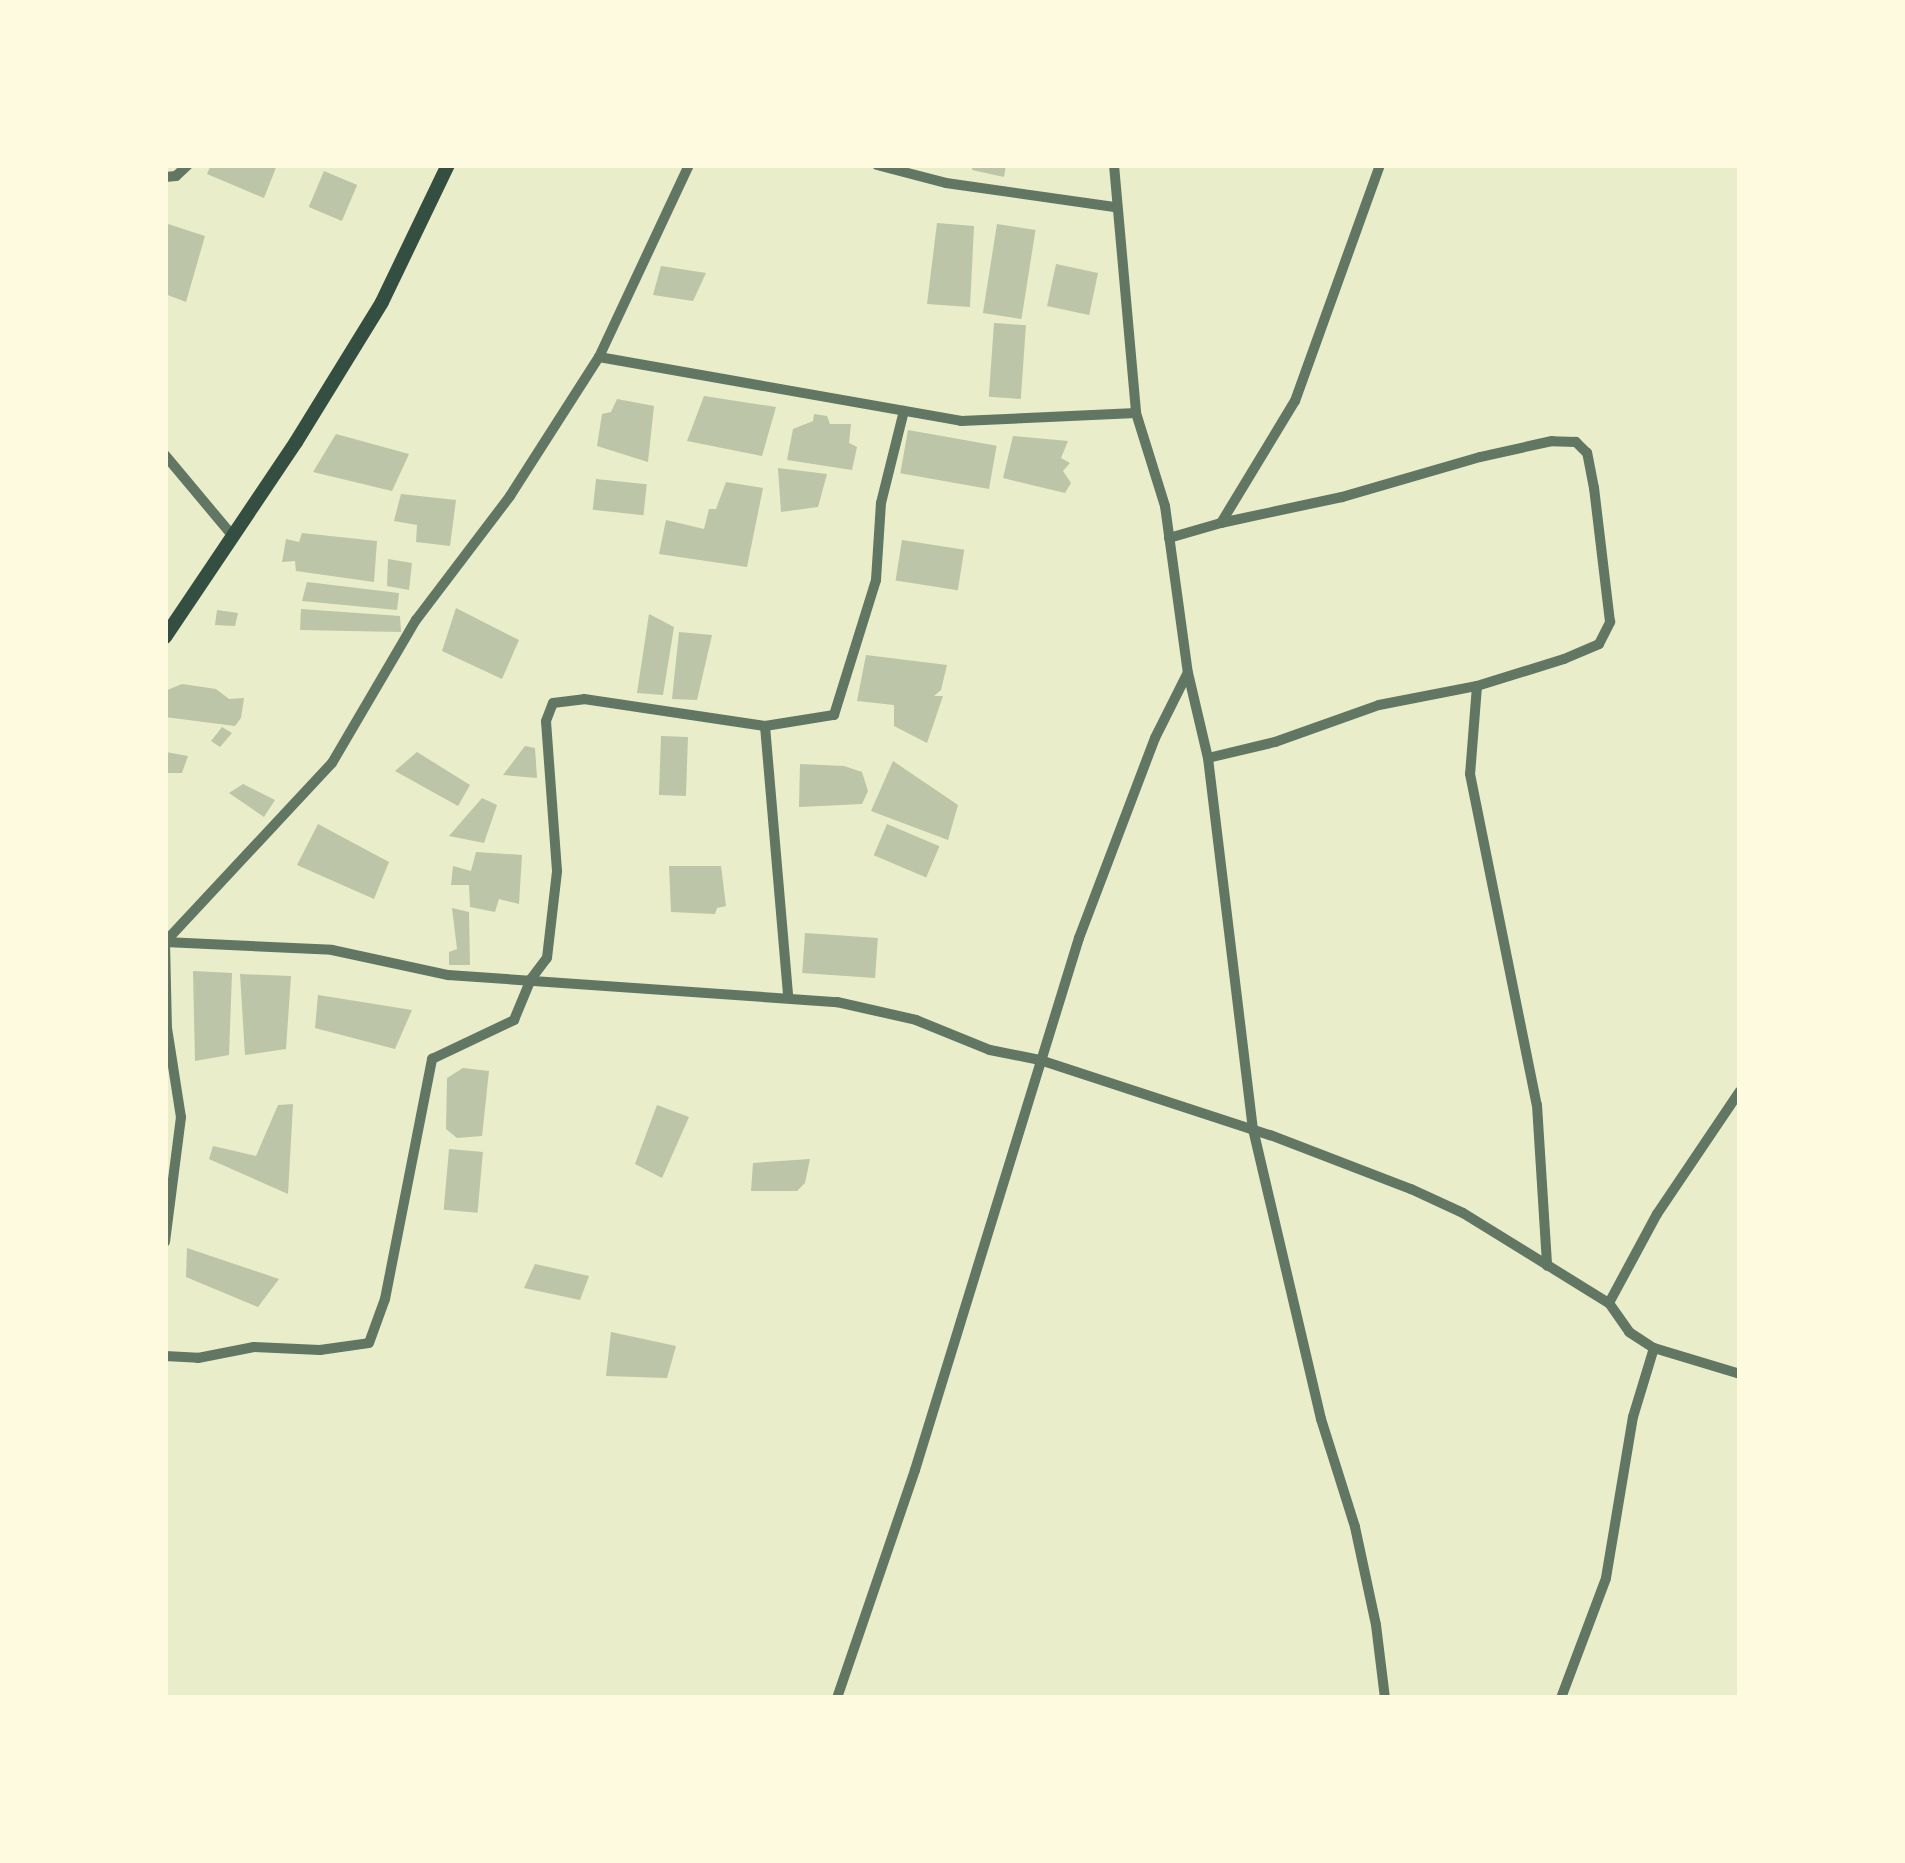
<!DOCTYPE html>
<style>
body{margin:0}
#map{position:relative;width:1905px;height:1863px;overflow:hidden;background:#e9edc9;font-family:Roboto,sans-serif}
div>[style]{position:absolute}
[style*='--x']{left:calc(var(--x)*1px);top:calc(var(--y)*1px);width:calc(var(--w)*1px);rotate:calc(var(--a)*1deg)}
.building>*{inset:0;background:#bcc5a7;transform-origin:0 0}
.minor>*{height:10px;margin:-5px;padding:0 5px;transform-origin:5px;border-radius:5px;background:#617663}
.secondary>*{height:14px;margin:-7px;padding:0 7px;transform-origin:7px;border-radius:7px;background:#344e41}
span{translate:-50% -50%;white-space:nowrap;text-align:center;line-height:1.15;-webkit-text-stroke:9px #fefae0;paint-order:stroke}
.frame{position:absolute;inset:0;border:168px solid #fefae0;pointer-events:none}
</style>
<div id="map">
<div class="building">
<div style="clip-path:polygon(211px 165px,277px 165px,264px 198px,207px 174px)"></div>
<div style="clip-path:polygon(973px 165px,1006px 165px,1004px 177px,972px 170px)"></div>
<div style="left:324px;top:171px;width:36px;height:39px;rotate:23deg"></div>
<div style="clip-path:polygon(165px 223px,205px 236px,186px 302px,165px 294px)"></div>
<div style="clip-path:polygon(937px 223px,974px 226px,970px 307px,927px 304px)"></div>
<div style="left:997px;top:224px;width:39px;height:90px;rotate:9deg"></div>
<div style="left:1056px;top:264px;width:43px;height:43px;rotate:12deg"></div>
<div style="clip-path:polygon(661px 266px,706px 273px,693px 301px,653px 295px)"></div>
<div style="left:994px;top:323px;width:32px;height:74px;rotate:4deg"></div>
<div style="clip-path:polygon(704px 396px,776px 407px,762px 456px,687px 441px)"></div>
<div style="clip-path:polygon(617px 399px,654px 406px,648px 462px,597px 446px,602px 414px,611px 412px)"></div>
<div style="clip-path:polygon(814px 414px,827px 416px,830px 424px,851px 424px,849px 443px,857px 447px,852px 470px,787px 460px,793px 429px,813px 421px)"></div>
<div style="left:908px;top:430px;width:90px;height:44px;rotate:10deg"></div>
<div style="clip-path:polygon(336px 434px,409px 454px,392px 491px,313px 472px)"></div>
<div style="clip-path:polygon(1013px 436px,1068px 441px,1061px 458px,1070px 463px,1063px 471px,1071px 483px,1065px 493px,1003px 478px)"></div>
<div style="clip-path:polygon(778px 468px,827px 474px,818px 507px,781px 512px)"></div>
<div style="left:596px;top:479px;width:51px;height:31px;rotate:6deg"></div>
<div style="clip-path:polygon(726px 482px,763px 488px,747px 567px,659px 554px,666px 520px,704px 529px,709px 509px,716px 509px)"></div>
<div style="clip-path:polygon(401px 494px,456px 500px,450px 546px,416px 542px,417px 525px,394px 521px)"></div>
<div style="clip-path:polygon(302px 533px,377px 541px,374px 582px,296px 571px,295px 561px,282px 562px,286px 539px,299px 542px)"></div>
<div style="left:902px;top:540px;width:63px;height:41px;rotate:9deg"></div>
<div style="clip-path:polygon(388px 559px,412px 563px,409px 590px,387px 586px)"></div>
<div style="clip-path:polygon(307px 582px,399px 593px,397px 610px,302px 601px)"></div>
<div style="clip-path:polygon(456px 608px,519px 640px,502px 679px,442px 651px)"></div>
<div style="clip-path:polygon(301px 609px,400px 616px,401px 632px,300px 630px)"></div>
<div style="clip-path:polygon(217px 610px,238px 613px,235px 626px,215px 625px)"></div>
<div style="clip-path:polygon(649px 614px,674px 627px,663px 695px,637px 693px)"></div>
<div style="clip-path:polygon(679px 632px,712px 635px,697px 700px,672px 699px)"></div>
<div style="clip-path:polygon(866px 655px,947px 665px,941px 690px,934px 696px,943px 696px,927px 743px,894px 726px,894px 705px,857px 701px)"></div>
<div style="clip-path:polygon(182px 684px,216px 689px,229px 699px,244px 698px,241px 718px,235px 726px,165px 717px,165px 691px)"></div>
<div style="clip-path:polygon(222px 727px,232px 733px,220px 747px,211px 741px)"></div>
<div style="left:661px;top:736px;width:27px;height:59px;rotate:2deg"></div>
<div style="clip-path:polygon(525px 746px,535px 748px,537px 778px,503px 775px)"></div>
<div style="clip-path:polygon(166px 752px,188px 756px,182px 773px,165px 773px)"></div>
<div style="clip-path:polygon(417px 752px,470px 785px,458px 806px,395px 771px)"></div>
<div style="clip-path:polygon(893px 761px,958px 805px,948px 840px,871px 811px)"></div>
<div style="clip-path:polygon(800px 764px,844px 766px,862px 772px,868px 791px,862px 804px,799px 807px)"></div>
<div style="clip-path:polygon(243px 784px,275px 800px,264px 817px,229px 793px)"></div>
<div style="clip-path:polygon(482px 798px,497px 805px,484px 843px,449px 836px)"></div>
<div style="clip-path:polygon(318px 824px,389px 862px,374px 899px,297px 865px)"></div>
<div style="left:887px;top:824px;width:57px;height:34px;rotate:23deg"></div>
<div style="clip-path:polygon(476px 852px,522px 855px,519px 904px,499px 899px,495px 912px,470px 907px,469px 885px,451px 885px,453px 866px,471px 871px)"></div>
<div style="clip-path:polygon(669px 866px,721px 866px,726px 906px,717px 908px,715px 914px,671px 912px)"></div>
<div style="clip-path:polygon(452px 908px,469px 912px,470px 965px,449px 965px,449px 952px,457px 949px)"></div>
<div style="left:805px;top:933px;width:73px;height:40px;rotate:4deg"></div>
<div style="clip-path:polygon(193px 971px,232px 973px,229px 1055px,195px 1061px)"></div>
<div style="clip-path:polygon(240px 974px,291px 976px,286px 1049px,245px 1055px)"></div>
<div style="clip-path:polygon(318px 995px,412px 1010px,395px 1049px,315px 1028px)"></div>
<div style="clip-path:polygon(463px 1068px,489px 1071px,482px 1136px,457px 1138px,446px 1129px,447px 1078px)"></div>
<div style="clip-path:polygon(293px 1104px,288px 1194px,209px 1159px,213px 1146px,256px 1156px,278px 1105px)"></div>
<div style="clip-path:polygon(657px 1105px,689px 1117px,662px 1178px,635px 1164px)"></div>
<div style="left:449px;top:1149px;width:34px;height:61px;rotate:5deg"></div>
<div style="clip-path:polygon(810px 1159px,805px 1183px,797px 1191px,751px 1191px,753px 1163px)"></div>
<div style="clip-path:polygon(187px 1248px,279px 1279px,258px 1307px,186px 1277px)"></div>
<div style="clip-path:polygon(535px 1264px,589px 1276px,580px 1300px,524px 1288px)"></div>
<div style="clip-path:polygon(611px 1332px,676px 1346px,667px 1378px,606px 1376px)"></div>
</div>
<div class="minor">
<div style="--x:877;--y:165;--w:71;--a:14.6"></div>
<div style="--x:946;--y:183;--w:170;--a:8.1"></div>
<div style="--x:1114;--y:165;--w:249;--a:84.9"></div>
<div style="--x:1136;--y:413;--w:97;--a:72.7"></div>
<div style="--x:1165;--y:506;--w:169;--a:82.2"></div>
<div style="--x:1188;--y:673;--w:87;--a:76.8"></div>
<div style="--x:1208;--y:758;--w:374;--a:83.1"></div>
<div style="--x:1253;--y:1129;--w:298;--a:76.8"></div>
<div style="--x:1321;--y:1419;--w:113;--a:72.5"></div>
<div style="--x:1355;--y:1527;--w:100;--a:77.9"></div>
<div style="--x:1376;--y:1625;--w:74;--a:83"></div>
<div style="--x:165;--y:177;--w:11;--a:-5"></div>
<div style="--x:176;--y:176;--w:16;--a:-43"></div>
<div style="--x:599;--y:357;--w:368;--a:10"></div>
<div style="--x:961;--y:421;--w:175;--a:-2.6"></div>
<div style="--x:165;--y:455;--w:104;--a:50.1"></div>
<div style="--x:1169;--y:538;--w:54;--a:-16.1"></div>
<div style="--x:1221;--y:523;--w:143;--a:-58.8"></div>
<div style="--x:1295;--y:401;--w:251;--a:-70.2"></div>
<div style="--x:1477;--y:686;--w:88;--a:94.5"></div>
<div style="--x:1470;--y:774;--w:338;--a:78.6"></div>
<div style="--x:1537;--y:1105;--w:161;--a:86.4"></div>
<div style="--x:765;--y:726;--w:272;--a:85.1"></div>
<div style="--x:1208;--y:758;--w:69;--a:-13.4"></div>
<div style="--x:1275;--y:742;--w:110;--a:-19.6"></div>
<div style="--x:1379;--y:705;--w:100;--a:-11"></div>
<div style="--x:1477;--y:686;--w:91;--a:-17.2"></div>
<div style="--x:1564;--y:659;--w:38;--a:-23"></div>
<div style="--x:1599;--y:644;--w:25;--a:-63"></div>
<div style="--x:1610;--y:622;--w:135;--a:-96.8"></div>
<div style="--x:1594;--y:488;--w:36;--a:-101"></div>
<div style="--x:1587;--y:453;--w:16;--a:-135"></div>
<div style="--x:1576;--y:442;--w:24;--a:-178"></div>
<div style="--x:1552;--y:441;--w:74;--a:167.5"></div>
<div style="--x:1480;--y:457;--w:144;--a:163.8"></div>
<div style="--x:1342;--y:497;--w:124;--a:167.9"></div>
<div style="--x:165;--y:942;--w:167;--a:2.7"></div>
<div style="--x:332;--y:950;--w:119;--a:12.2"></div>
<div style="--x:448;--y:975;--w:390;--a:4"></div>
<div style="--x:837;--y:1002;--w:81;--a:12.8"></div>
<div style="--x:916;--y:1020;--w:80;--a:22.1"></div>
<div style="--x:990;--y:1050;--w:51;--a:11.3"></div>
<div style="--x:1040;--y:1060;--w:242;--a:18.1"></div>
<div style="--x:1270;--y:1135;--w:151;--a:21"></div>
<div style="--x:1411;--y:1189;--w:57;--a:24.8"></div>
<div style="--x:1463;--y:1213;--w:172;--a:31.7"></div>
<div style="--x:1609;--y:1303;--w:35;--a:55"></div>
<div style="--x:1629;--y:1332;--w:30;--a:33"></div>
<div style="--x:1654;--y:1348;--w:90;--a:16.8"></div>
<div style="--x:165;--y:942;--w:245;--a:-47"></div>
<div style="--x:332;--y:763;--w:166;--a:-59.6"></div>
<div style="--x:416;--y:620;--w:156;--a:-52.8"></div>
<div style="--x:510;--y:496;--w:165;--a:-57.4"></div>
<div style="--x:599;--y:357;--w:212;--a:-64.9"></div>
<div style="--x:165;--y:942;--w:86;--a:88.7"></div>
<div style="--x:167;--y:1028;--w:90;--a:81.1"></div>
<div style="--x:181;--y:1117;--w:126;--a:97.3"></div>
<div style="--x:1609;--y:1303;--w:101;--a:-61.7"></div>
<div style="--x:1657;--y:1214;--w:148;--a:-56"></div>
<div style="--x:165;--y:1356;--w:33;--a:3"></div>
<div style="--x:198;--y:1358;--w:57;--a:-11.1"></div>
<div style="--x:254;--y:1347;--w:66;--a:2.6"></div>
<div style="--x:320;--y:1350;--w:49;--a:-8.1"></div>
<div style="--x:369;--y:1343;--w:47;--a:-70"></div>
<div style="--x:385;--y:1299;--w:245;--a:-78.9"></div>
<div style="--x:432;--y:1059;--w:91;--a:-25.4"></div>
<div style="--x:514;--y:1020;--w:44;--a:-67.5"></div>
<div style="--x:531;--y:979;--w:26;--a:-53"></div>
<div style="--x:547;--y:958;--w:88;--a:-83.4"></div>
<div style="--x:557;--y:871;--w:150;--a:-94.2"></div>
<div style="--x:546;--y:721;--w:19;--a:-69"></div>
<div style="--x:553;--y:703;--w:31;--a:-7"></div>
<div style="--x:584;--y:699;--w:183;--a:8.5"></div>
<div style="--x:765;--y:726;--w:70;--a:-9.1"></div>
<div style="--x:834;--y:715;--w:141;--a:-72.7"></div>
<div style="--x:876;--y:580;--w:77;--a:-86.3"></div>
<div style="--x:881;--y:503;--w:95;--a:-76"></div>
<div style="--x:837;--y:1698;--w:241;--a:-71.1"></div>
<div style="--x:915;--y:1470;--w:557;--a:-72.87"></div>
<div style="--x:1079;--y:938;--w:214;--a:-69.2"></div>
<div style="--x:1155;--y:738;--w:72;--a:-63.4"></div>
<div style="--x:1561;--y:1698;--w:128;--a:-69.4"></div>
<div style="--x:1606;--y:1578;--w:163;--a:-80.5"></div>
<div style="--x:1633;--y:1417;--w:72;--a:-73.1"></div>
</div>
<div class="secondary">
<div style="--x:165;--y:637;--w:235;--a:-56.1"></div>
<div style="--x:296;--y:442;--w:164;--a:-58.4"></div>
<div style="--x:382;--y:302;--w:152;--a:-64.3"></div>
</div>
<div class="frame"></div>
</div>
